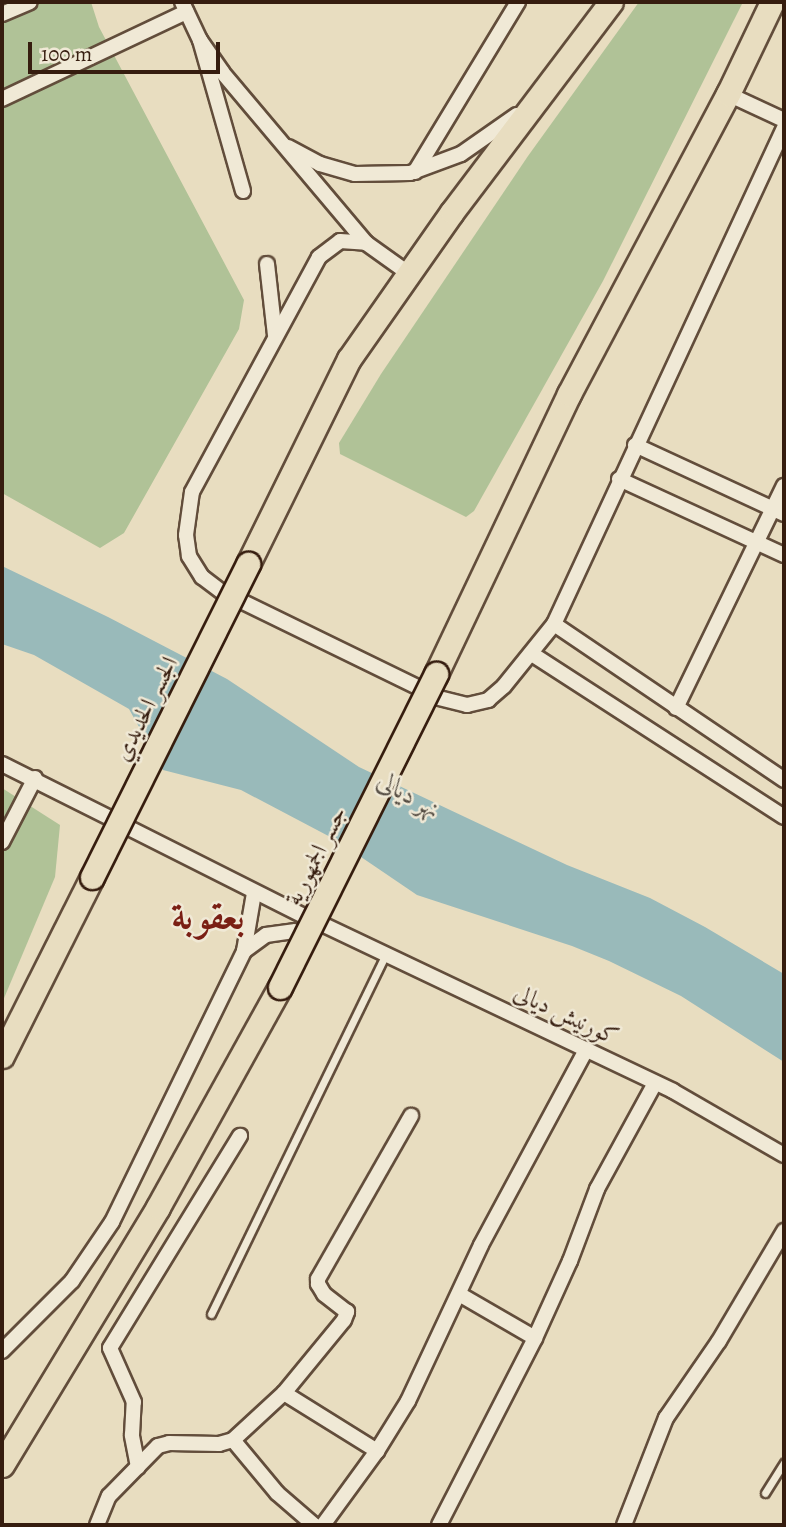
<!DOCTYPE html>
<meta charset="utf-8">
<style>
body{margin:0}
#map{position:relative;width:786px;height:1527px;overflow:hidden;background:#e8ddc0;font-family:Alegreya,Amiri,serif}
div>[style]{position:absolute}
[style*='--x']{left:calc(var(--x)*1px);top:calc(var(--y)*1px);width:calc(var(--w)*1px);rotate:calc(var(--a)*1deg)}
.green>*{inset:0;background:#b0c297}
.water>*{inset:0;background:#99baba}
.roads{filter:drop-shadow(2px 0 #624d3b) drop-shadow(-2px 0 #624d3b) drop-shadow(0 2px #624d3b) drop-shadow(0 -2px #624d3b)}
.lane>*{height:7px;margin:-3.5px;padding:0 3.5px;transform-origin:3.5px;border-radius:3.5px;background:#f0e9d6}
.street>*{height:14px;margin:-7px;padding:0 7px;transform-origin:7px;border-radius:7px;background:#f0e9d6}
.primary>*{height:23px;margin:-11.5px;padding:0 11.5px;transform-origin:11.5px;border-radius:11.5px;background:#e8ddc0}
.bridges{filter:drop-shadow(2px 0 #361d0f) drop-shadow(-2px 0 #361d0f) drop-shadow(0 2px #361d0f) drop-shadow(0 -2px #361d0f)}
.primary-bridge>*{height:23px;margin:-11.5px;padding:0 11.5px;transform-origin:11.5px;border-radius:11.5px;background:#e8ddc0}
span{translate:-50% -50%;white-space:nowrap;text-align:center;line-height:1.15;-webkit-text-stroke:5px #f0e9d6;paint-order:stroke}
.street-label{font-size:24px;color:#361d0f}
.water-label{font-size:26px;color:#544c42;font-style:italic}
.town-label{font-size:38px;color:#7a1f14;font-weight:700}
.frame{position:absolute;inset:0;border:4px solid #361d0f;pointer-events:none}
.scale{position:absolute;left:28px;top:42px;width:192px;height:32px;box-sizing:border-box;border:4px solid #361d0f;border-top:0;padding-left:9px;font-size:21px;line-height:24px;white-space:nowrap;color:#361d0f;-webkit-text-stroke:5px #f0e9d6;paint-order:stroke}
</style>
<div id="map">
<div class="green">
<div style="clip-path:polygon(2px 2px,91px 2px,99px 27px,244px 300px,239px 329px,124px 533px,100px 548px,2px 493px)"></div>
<div style="clip-path:polygon(639px 2px,743px 2px,603px 281px,474px 511px,466px 517px,340px 454px,339px 443px,381px 374px,528px 156px)"></div>
<div style="clip-path:polygon(2px 788px,60px 825px,55px 877px,2px 1003px)"></div>
</div>
<div class="water">
<div style="clip-path:polygon(2px 566px,108px 617px,227px 679px,359px 767px,567px 865px,650px 898px,705px 927px,784px 974px,784px 1062px,681px 996px,609px 961px,572px 946px,417px 895px,336px 840px,241px 790px,163px 770px,129px 709px,34px 655px,2px 644px)"></div>
</div>
<div class="roads">
<div class="lane">
<div style="--x:211;--y:1314;--w:399;--a:-64.1"></div>
<div style="--x:765;--y:1493;--w:36;--a:-58"></div>
</div>
<div class="street">
<div style="--x:182;--y:2;--w:42;--a:64.7"></div>
<div style="--x:200;--y:40;--w:157;--a:74.1"></div>
<div style="--x:2;--y:14;--w:30;--a:-23"></div>
<div style="--x:200;--y:40;--w:39;--a:55"></div>
<div style="--x:222;--y:72;--w:224;--a:49.9"></div>
<div style="--x:728;--y:94;--w:62;--a:24.9"></div>
<div style="--x:2;--y:99;--w:204;--a:-25.3"></div>
<div style="--x:288;--y:147;--w:36;--a:28"></div>
<div style="--x:320;--y:164;--w:36;--a:16"></div>
<div style="--x:355;--y:174;--w:55;--a:-1"></div>
<div style="--x:410;--y:173;--w:54;--a:-20.4"></div>
<div style="--x:461;--y:154;--w:68;--a:-34.9"></div>
<div style="--x:415;--y:172;--w:199;--a:-58.8"></div>
<div style="--x:267;--y:264;--w:71;--a:83.6"></div>
<div style="--x:635;--y:445;--w:164;--a:24.8"></div>
<div style="--x:619;--y:479;--w:182;--a:24.7"></div>
<div style="--x:222;--y:592;--w:25;--a:-143"></div>
<div style="--x:202;--y:577;--w:25;--a:-122"></div>
<div style="--x:189;--y:556;--w:21;--a:-98"></div>
<div style="--x:186;--y:535;--w:43;--a:-82.1"></div>
<div style="--x:192;--y:492;--w:267;--a:-61.6"></div>
<div style="--x:319;--y:257;--w:26;--a:-37"></div>
<div style="--x:340;--y:241;--w:26;--a:4"></div>
<div style="--x:366;--y:243;--w:52;--a:35.5"></div>
<div style="--x:243;--y:602;--w:194;--a:26"></div>
<div style="--x:554;--y:624;--w:278;--a:34.1"></div>
<div style="--x:532;--y:654;--w:300;--a:32.9"></div>
<div style="--x:439;--y:698;--w:29;--a:14"></div>
<div style="--x:467;--y:705;--w:22;--a:-13"></div>
<div style="--x:488;--y:700;--w:21;--a:-41"></div>
<div style="--x:504;--y:686;--w:80;--a:-51.1"></div>
<div style="--x:554;--y:624;--w:547;--a:-65.12"></div>
<div style="--x:676;--y:708;--w:247;--a:-64.1"></div>
<div style="--x:2;--y:764;--w:119;--a:26.6"></div>
<div style="--x:129;--y:828;--w:194;--a:26.7"></div>
<div style="--x:2;--y:842;--w:72;--a:-62.7"></div>
<div style="--x:324;--y:925;--w:386;--a:25.4"></div>
<div style="--x:673;--y:1091;--w:128;--a:30"></div>
<div style="--x:244;--y:951;--w:27;--a:-36"></div>
<div style="--x:266;--y:935;--w:28;--a:-8"></div>
<div style="--x:459;--y:1294;--w:88;--a:30.1"></div>
<div style="--x:2;--y:1351;--w:99;--a:-45"></div>
<div style="--x:72;--y:1281;--w:71;--a:-55.9"></div>
<div style="--x:112;--y:1222;--w:301;--a:-64"></div>
<div style="--x:244;--y:951;--w:59;--a:-80.2"></div>
<div style="--x:284;--y:1393;--w:110;--a:31.9"></div>
<div style="--x:233;--y:1440;--w:69;--a:50.3"></div>
<div style="--x:277;--y:1493;--w:49;--a:40.9"></div>
<div style="--x:138;--y:1467;--w:33;--a:-101"></div>
<div style="--x:132;--y:1435;--w:33;--a:-87"></div>
<div style="--x:134;--y:1402;--w:59;--a:-114"></div>
<div style="--x:110;--y:1348;--w:249;--a:-58.5"></div>
<div style="--x:97;--y:1525;--w:31;--a:-68"></div>
<div style="--x:109;--y:1496;--w:70;--a:-45.6"></div>
<div style="--x:158;--y:1446;--w:11;--a:-15"></div>
<div style="--x:169;--y:1443;--w:50;--a:1.1"></div>
<div style="--x:219;--y:1444;--w:15;--a:-16"></div>
<div style="--x:233;--y:1440;--w:69;--a:-42.7"></div>
<div style="--x:284;--y:1393;--w:94;--a:-50.6"></div>
<div style="--x:344;--y:1320;--w:9;--a:-69"></div>
<div style="--x:347;--y:1312;--w:29;--a:-142"></div>
<div style="--x:324;--y:1294;--w:12;--a:-121"></div>
<div style="--x:318;--y:1284;--w:5;--a:-90"></div>
<div style="--x:318;--y:1279;--w:188;--a:-60.3"></div>
<div style="--x:323;--y:1525;--w:92;--a:-53.9"></div>
<div style="--x:377;--y:1451;--w:59;--a:-58.2"></div>
<div style="--x:408;--y:1401;--w:172;--a:-64.9"></div>
<div style="--x:481;--y:1245;--w:221;--a:-61.7"></div>
<div style="--x:439;--y:1525;--w:210;--a:-62.8"></div>
<div style="--x:535;--y:1338;--w:85;--a:-65.6"></div>
<div style="--x:570;--y:1261;--w:77;--a:-69.4"></div>
<div style="--x:597;--y:1189;--w:121;--a:-61.3"></div>
<div style="--x:624;--y:1525;--w:115;--a:-68.6"></div>
<div style="--x:666;--y:1418;--w:93;--a:-55.5"></div>
<div style="--x:719;--y:1341;--w:128;--a:-59.4"></div>
</div>
<div class="primary">
<div style="--x:248;--y:564;--w:229;--a:-63.8"></div>
<div style="--x:349;--y:359;--w:179;--a:-55"></div>
<div style="--x:452;--y:212;--w:263;--a:-52.9"></div>
<div style="--x:436;--y:674;--w:310;--a:-64.6"></div>
<div style="--x:569;--y:394;--w:340;--a:-62.1"></div>
<div style="--x:728;--y:94;--w:102;--a:-64.4"></div>
<div style="--x:2;--y:1056;--w:200;--a:-63.3"></div>
<div style="--x:2;--y:1465;--w:301;--a:-58.8"></div>
<div style="--x:158;--y:1207;--w:252;--a:-61"></div>
</div>
</div>
<div class="bridges">
<div class="primary-bridge">
<div style="--x:92;--y:877;--w:350;--a:-63.5"></div>
<div style="--x:280;--y:987;--w:350;--a:-63.5"></div>
</div>
</div>
<div class="street-label">
<span style="left:146px;top:709px;rotate:-63deg">الجسر الحديدي</span>
<span style="left:316px;top:856px;rotate:-63deg">جسر الجمهورية</span>
<span style="left:566px;top:1015px;rotate:25deg">كورنيش ديالى</span>
</div>
<div class="water-label">
<span style="left:409px;top:795px;rotate:30deg">نهر ديالى</span>
</div>
<div class="town-label">
<span style="left:208px;top:916px">بعقوبة</span>
</div>
<div class="frame"></div>
<div class="scale">100 m</div>
</div>
